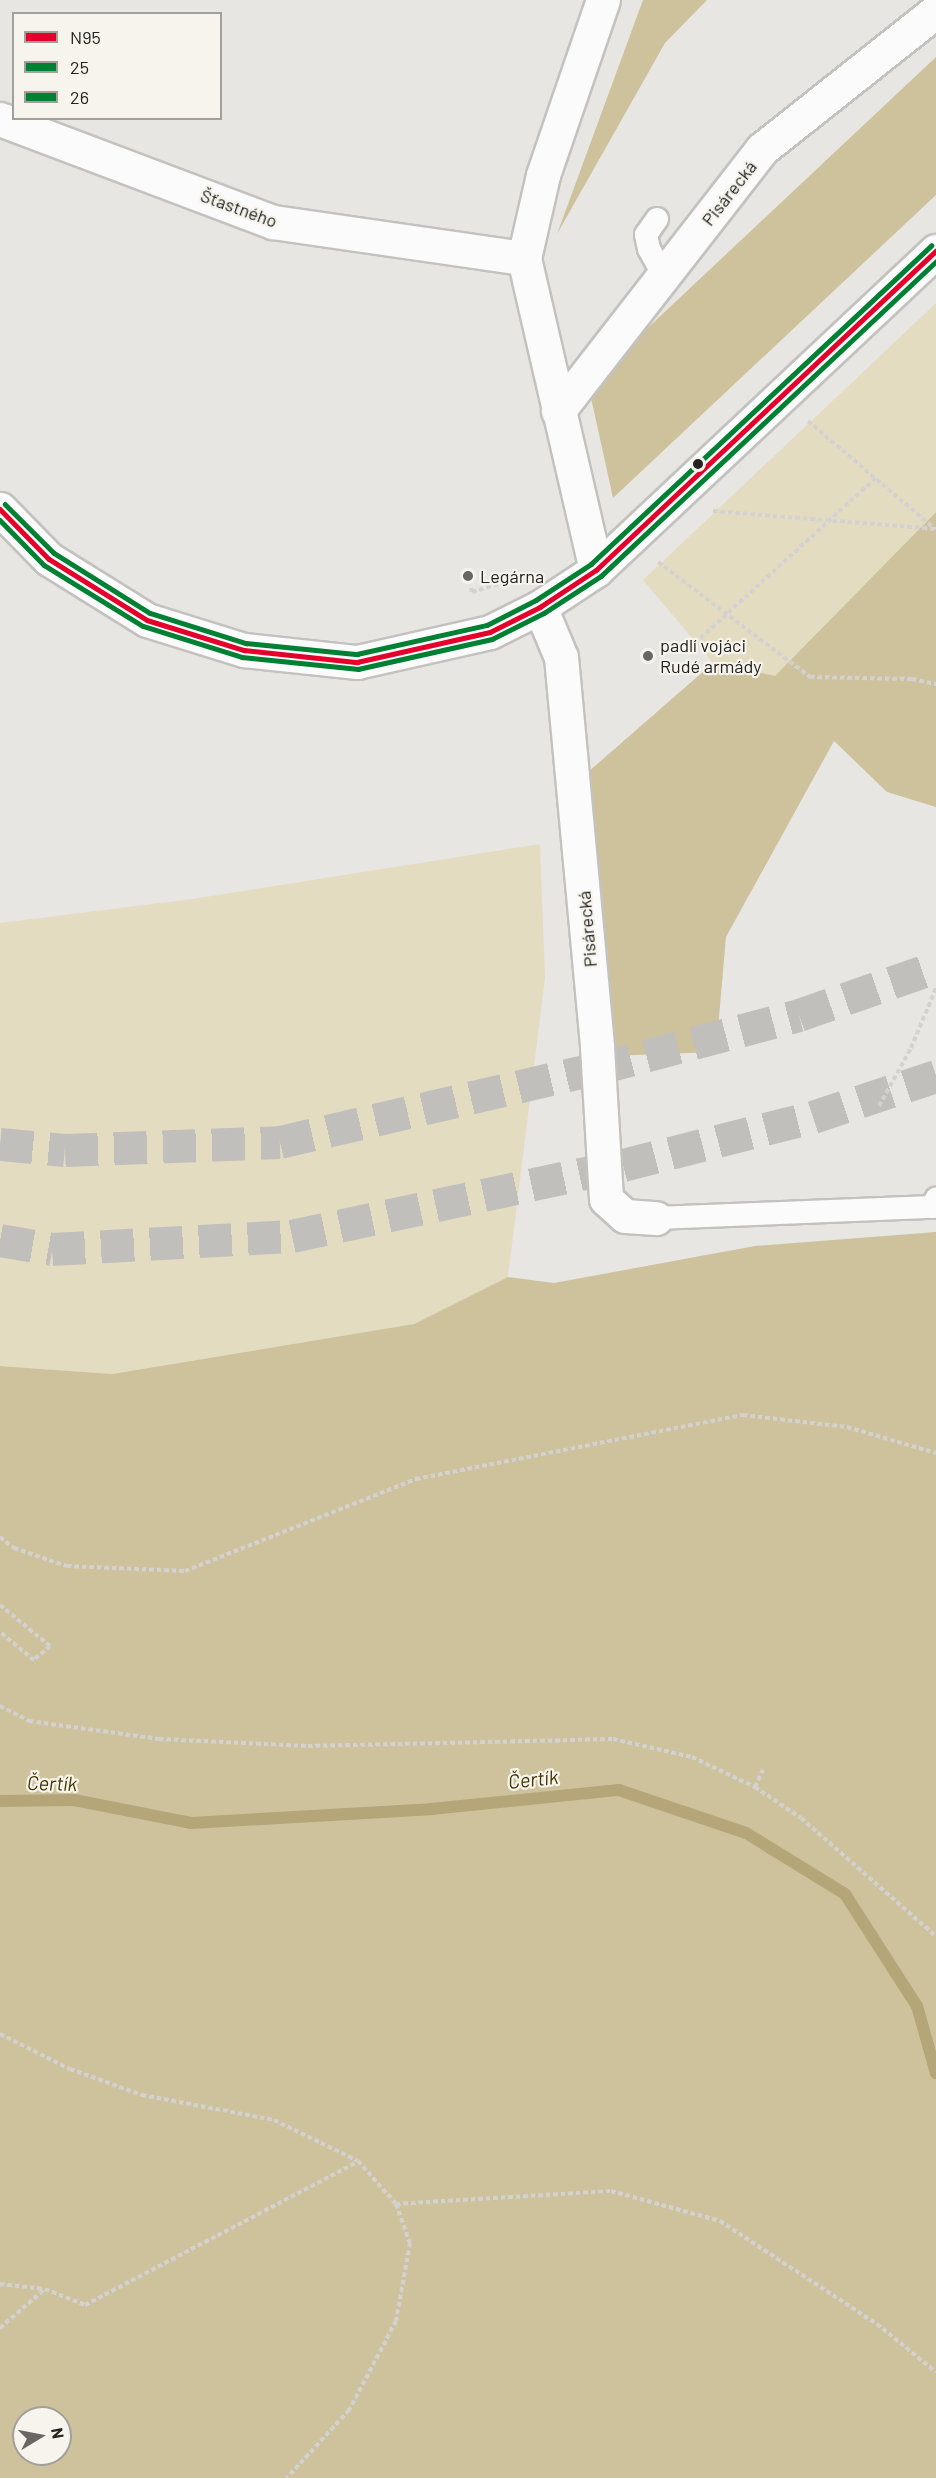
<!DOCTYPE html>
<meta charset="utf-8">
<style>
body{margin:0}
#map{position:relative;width:936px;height:2478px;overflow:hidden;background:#e7e6e2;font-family:Barlow,sans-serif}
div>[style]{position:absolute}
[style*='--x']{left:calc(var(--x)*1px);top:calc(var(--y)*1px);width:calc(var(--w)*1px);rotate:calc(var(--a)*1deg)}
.green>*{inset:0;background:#e4dcc0}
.forest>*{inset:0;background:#cec29d}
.stream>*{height:12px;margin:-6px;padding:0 6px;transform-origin:6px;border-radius:6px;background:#b4a679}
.trunk-tunnel>*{height:33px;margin-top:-16.5px;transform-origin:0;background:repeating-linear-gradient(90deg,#c0bfbb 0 33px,transparent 0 49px)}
.path>*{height:4px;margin-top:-2px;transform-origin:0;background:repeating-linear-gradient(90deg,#d3d2d1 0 4.5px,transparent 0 7.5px)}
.roads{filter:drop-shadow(2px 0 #c3c2bf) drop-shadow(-2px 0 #c3c2bf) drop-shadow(0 2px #c3c2bf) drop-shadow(0 -2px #c3c2bf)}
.service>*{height:22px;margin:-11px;padding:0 11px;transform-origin:11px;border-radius:11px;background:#fbfbfb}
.minor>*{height:33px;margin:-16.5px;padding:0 16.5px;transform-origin:16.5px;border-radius:16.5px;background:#fbfbfb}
.tertiary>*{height:33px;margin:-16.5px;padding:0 16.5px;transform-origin:16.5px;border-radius:16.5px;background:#fbfbfb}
.bus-1>*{height:4.5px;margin:-2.25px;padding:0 2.25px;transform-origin:2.25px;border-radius:2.25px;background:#e4002b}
.bus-2>*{height:4.5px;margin:-2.25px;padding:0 2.25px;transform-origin:2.25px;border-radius:2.25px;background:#008033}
.bus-3>*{height:4.5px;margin:-2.25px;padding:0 2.25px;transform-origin:2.25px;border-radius:2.25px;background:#008033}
.dots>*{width:16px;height:16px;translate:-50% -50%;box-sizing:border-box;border:3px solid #f6f4ed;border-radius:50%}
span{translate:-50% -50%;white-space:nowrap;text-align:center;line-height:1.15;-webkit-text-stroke:4.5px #f6f4ed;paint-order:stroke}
.street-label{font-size:18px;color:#242321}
.poi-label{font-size:18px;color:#242321}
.left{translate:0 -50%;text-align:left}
.water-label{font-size:20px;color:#453701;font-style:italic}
.legend{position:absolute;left:12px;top:12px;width:210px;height:108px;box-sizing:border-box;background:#f6f4ed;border:2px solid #a2a09b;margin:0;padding:8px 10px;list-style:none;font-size:18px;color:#242321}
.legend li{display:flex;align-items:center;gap:12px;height:30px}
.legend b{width:30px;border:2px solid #a2a09b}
.north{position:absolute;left:12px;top:2406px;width:60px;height:60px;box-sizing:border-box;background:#f6f4ed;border:2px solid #a2a09b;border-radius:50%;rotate:80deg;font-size:16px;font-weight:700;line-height:24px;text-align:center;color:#242321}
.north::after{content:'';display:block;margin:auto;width:21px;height:27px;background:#686765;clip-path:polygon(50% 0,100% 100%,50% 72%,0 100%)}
</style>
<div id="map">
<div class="green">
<div style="clip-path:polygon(936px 303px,936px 512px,775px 677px,713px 663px,643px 580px)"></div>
<div style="clip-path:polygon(540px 844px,545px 978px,508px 1277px,414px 1324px,112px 1374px,0 1366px,0 923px,192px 899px)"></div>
</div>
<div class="forest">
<div style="clip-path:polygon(643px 0,707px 0,665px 43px,557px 234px)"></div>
<div style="clip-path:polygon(936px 57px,936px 195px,613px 498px,588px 384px)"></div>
<div style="clip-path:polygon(936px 512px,936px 807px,887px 792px,834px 741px,726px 937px,716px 1052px,608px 1056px,587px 773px,713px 663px,775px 676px)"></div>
<div style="clip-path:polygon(evenodd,936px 1232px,936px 2478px,0 2478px,0 1366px,112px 1374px,414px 1324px,508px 1277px,554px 1283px,755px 1246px,936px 1232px,24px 2418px,60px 2418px,60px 2454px,24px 2454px,24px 2418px)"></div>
</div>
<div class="stream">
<div style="--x:0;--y:1801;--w:74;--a:-0.8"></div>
<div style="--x:74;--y:1800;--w:119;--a:11.1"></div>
<div style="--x:191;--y:1823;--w:240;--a:-3.3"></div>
<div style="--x:431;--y:1809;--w:189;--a:-5.8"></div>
<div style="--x:619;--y:1790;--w:134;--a:18.7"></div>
<div style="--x:746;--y:1833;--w:116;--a:31.6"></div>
<div style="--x:845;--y:1894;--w:133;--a:57.3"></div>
<div style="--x:917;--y:2006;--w:70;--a:74.2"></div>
</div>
<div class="trunk-tunnel">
<div style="--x:0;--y:1144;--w:65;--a:5.3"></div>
<div style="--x:65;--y:1150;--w:215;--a:-2.1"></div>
<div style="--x:280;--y:1142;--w:327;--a:-13.1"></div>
<div style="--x:599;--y:1068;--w:207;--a:-14.8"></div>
<div style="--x:799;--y:1015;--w:145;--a:-19.3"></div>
<div style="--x:0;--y:1240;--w:53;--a:9.8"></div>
<div style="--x:52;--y:1249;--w:240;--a:-3.1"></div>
<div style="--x:292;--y:1236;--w:339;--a:-12.1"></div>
<div style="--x:623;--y:1165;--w:196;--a:-14.2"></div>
<div style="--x:813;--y:1117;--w:130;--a:-18.4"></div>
</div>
<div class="path">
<div style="--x:808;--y:421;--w:167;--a:40.4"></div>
<div style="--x:713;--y:511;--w:224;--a:4.6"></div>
<div style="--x:658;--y:562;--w:191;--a:37.1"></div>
<div style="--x:810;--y:677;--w:102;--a:1.1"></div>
<div style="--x:912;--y:679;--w:25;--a:12"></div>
<div style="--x:471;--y:588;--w:4;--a:76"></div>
<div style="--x:472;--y:592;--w:27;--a:-17"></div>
<div style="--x:695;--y:643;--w:246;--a:-42.4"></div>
<div style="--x:879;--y:1106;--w:66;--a:-61.1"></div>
<div style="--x:911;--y:1048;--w:65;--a:-67.4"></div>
<div style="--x:0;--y:1537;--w:18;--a:38"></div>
<div style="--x:14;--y:1548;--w:56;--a:18.8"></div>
<div style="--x:67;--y:1566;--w:118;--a:2.4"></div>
<div style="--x:185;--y:1571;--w:249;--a:-21.7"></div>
<div style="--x:416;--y:1479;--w:333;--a:-11.1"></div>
<div style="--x:743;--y:1415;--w:105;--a:6.6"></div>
<div style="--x:847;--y:1427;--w:93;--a:16.3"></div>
<div style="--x:0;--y:1605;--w:65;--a:39.4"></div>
<div style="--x:50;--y:1646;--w:21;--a:139"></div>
<div style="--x:34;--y:1660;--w:44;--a:-140.5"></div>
<div style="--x:0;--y:1706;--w:33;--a:27"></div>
<div style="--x:29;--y:1721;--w:131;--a:7.9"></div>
<div style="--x:159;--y:1739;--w:149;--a:2.7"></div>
<div style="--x:308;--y:1746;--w:305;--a:-1.3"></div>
<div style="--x:613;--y:1739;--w:81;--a:12.8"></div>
<div style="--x:692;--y:1757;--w:70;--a:25.5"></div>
<div style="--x:755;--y:1787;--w:55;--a:34"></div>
<div style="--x:801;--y:1818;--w:179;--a:41.2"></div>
<div style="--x:755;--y:1787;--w:19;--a:-65"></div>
<div style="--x:0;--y:2034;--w:78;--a:26.6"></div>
<div style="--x:70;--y:2069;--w:77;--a:19.9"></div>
<div style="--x:142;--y:2095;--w:134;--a:10.7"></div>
<div style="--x:274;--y:2120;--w:93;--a:26"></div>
<div style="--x:358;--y:2161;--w:57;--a:48.5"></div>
<div style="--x:396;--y:2204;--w:41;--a:70.3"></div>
<div style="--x:410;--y:2243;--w:79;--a:100.2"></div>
<div style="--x:396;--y:2321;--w:101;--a:117.8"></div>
<div style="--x:349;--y:2410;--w:92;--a:132.4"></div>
<div style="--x:396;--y:2204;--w:215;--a:-3.5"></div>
<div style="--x:611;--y:2191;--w:113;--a:15.4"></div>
<div style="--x:720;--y:2221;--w:188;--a:33.3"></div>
<div style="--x:877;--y:2324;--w:76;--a:39.1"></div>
<div style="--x:0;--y:2284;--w:45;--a:6.3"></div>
<div style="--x:45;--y:2289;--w:43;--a:21.8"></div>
<div style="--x:85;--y:2305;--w:307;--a:-27.7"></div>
<div style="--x:0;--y:2328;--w:58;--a:-40.8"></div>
</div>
<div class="roads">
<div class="service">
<div style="--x:657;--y:219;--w:19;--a:125"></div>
<div style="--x:646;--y:235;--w:14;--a:78"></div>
<div style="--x:649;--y:249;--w:31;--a:61"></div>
<div style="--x:656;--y:1218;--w:277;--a:-2.3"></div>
<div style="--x:933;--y:1207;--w:9;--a:-69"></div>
</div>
<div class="minor">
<div style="--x:0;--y:119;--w:292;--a:20.7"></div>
<div style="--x:273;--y:222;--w:254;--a:8.2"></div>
<div style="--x:558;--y:411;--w:332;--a:-52.1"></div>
<div style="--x:762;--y:149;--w:222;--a:-38.4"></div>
<div style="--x:596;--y:570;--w:320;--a:-103"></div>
<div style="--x:524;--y:258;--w:85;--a:-77.1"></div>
<div style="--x:543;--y:175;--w:185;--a:-71.1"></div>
<div style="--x:540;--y:607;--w:54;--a:67.2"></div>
<div style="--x:561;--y:657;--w:392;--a:84.7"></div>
<div style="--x:597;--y:1047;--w:152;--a:86.6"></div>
<div style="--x:606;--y:1199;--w:25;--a:42"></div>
<div style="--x:625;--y:1216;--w:31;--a:4"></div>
</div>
<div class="tertiary">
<div style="--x:0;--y:509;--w:70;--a:45.6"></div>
<div style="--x:49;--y:559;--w:115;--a:31.9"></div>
<div style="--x:147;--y:620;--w:102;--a:17.2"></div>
<div style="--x:244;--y:650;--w:114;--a:6.1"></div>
<div style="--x:357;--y:662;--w:136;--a:-12.7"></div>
<div style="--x:490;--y:632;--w:56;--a:-26.6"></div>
<div style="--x:540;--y:607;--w:67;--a:-33.5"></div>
<div style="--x:596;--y:570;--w:466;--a:-43.2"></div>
</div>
</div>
<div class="bus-1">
<div style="--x:0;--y:509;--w:70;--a:45.6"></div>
<div style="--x:49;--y:559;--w:115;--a:31.9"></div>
<div style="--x:147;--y:620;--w:102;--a:17.2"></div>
<div style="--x:244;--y:650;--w:114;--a:6.1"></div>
<div style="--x:357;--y:662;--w:136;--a:-12.7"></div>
<div style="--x:490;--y:632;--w:56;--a:-26.6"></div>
<div style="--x:540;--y:607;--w:67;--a:-33.5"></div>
<div style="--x:596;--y:570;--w:466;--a:-43.2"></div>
</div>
<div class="bus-2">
<div style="--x:0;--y:520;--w:63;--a:45.6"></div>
<div style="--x:44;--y:565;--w:116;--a:31.6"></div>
<div style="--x:143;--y:626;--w:104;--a:17.4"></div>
<div style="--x:242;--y:657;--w:117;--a:5.9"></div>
<div style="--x:358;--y:669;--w:137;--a:-12.6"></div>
<div style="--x:492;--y:639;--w:58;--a:-26.6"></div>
<div style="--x:544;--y:613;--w:68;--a:-33"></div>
<div style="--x:601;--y:576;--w:460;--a:-43.2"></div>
</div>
<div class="bus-3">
<div style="--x:5;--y:504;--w:69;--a:45"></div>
<div style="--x:54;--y:553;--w:113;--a:32"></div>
<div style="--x:150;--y:613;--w:101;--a:17.4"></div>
<div style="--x:246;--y:643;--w:112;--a:5.7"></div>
<div style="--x:357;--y:654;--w:133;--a:-12.6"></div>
<div style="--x:487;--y:625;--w:55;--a:-27"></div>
<div style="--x:536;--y:600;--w:66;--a:-33.2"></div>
<div style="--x:591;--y:564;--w:466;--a:-43.1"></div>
</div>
<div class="dots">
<div style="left:698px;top:464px;background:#242321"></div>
<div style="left:468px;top:576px;background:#686765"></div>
<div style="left:648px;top:656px;background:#686765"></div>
</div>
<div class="street-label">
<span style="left:729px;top:193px;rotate:-52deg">Pisárecká</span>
<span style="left:239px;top:208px;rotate:20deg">Šťastného</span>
<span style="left:587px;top:929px;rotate:-95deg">Pisárecká</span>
</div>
<div class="poi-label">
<span class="left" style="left:480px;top:576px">Legárna</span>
<span class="left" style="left:660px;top:656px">padlí vojáci<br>Rudé armády</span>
</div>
<div class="water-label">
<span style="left:533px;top:1779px;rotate:-6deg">Čertík</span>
<span style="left:52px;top:1783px;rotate:1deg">Čertík</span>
</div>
<ul class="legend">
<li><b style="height:8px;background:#e4002b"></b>N95</li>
<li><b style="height:8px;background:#008033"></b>25</li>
<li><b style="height:8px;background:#008033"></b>26</li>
</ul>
<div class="north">N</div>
</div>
